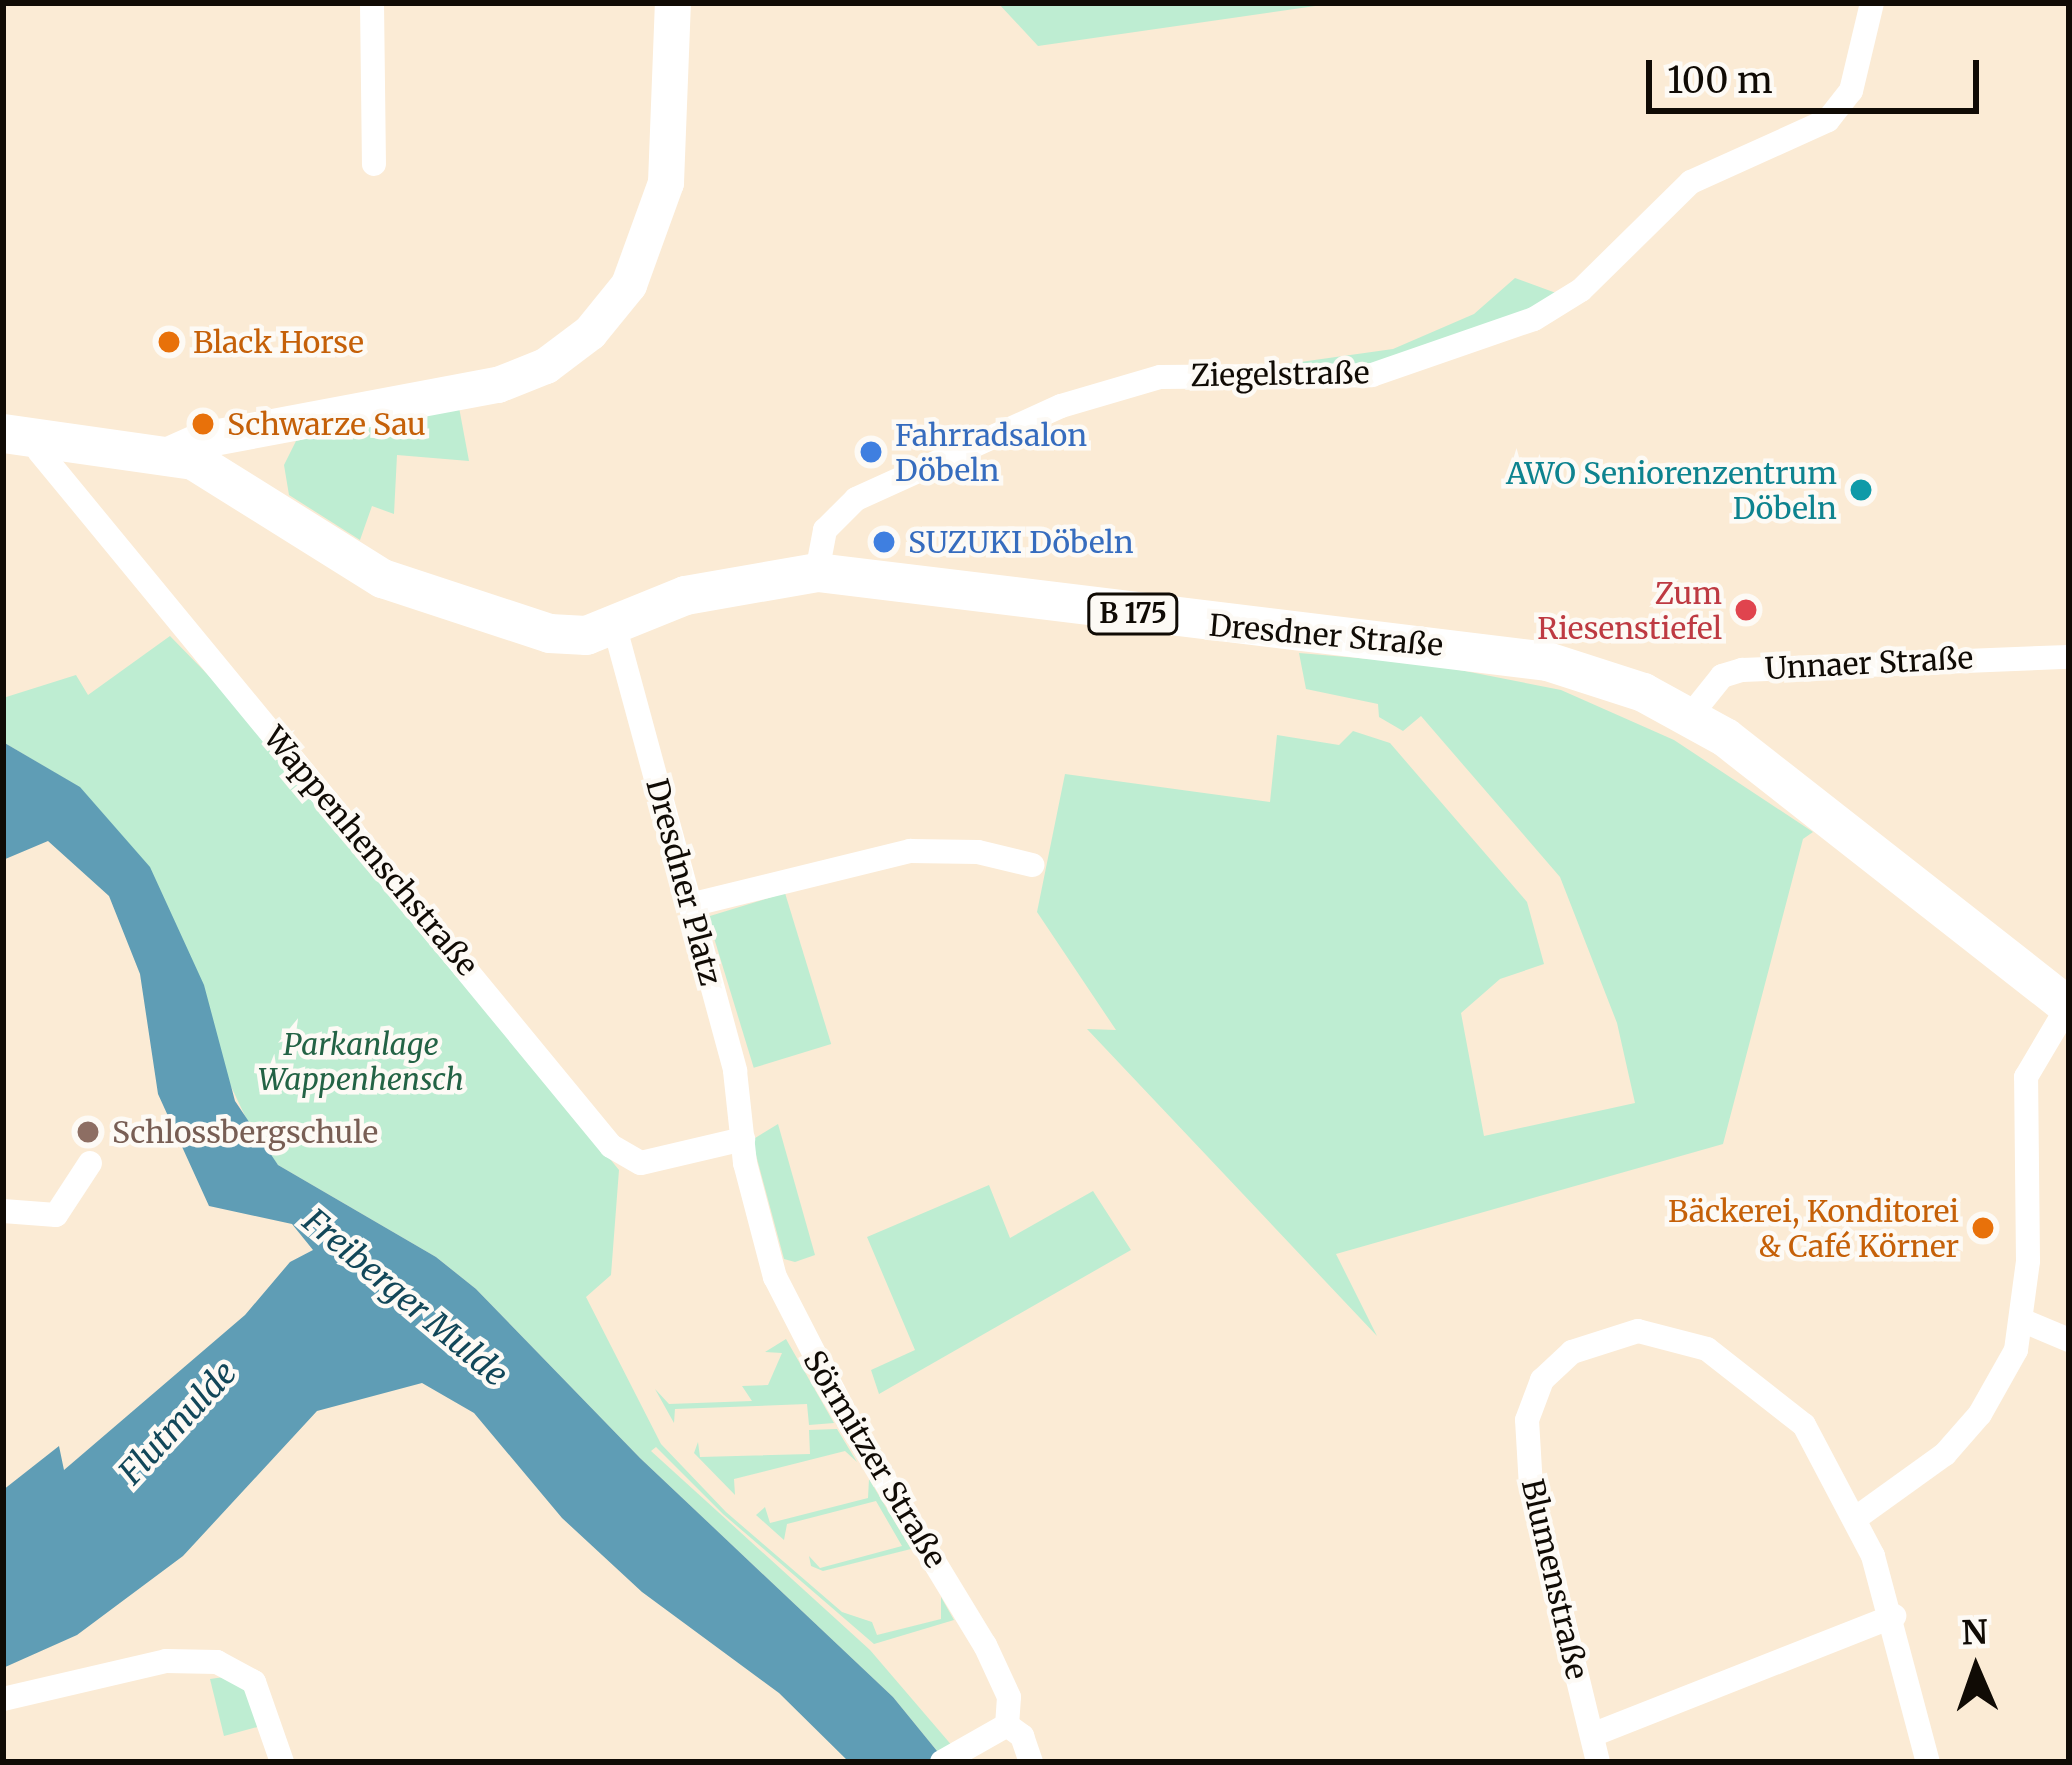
<!DOCTYPE html>
<meta charset="utf-8">
<style>
body{margin:0}
#map{position:relative;width:2072px;height:1765px;overflow:hidden;background:#fbebd5;font-family:Merriweather,serif}
div>[style]{position:absolute}
[style*='--x']{left:calc(var(--x)*1px);top:calc(var(--y)*1px);width:calc(var(--w)*1px);rotate:calc(var(--a)*1deg)}
.green>*{inset:0;background:#beedd2;transform-origin:0 0}
.water>*{inset:0;background:#5f9db5}
.street>*{height:24px;margin:-12px;padding:0 12px;transform-origin:12px;border-radius:12px;background:#fff}
.secondary>*{height:36px;margin:-18px;padding:0 18px;transform-origin:18px;border-radius:18px;background:#fff}
.primary>*{height:39px;margin:-19.5px;padding:0 19.5px;transform-origin:19.5px;border-radius:19.5px;background:#fff}
.dots>*{width:33px;height:33px;translate:-50% -50%;box-sizing:border-box;border:6px solid #fdfaf5;border-radius:50%}
span{translate:-50% -50%;white-space:nowrap;text-align:center;line-height:1.15;-webkit-text-stroke:9px #fdfaf5;paint-order:stroke}
.shield-label span{padding:3px 9px;background:#fdfaf5;border:3px solid;border-radius:9px;-webkit-text-stroke-width:0}
.shield-label{font-size:27px;color:#100b05;font-weight:700}
.food-label{font-size:30px;color:#c56008}
.left{translate:0 -50%;text-align:left}
.right{translate:-100% -50%;text-align:right}
.street-label{font-size:30px;color:#100b05}
.shop-label{font-size:30px;color:#366cbe}
.culture-label{font-size:30px;color:#0d838f}
.health-label{font-size:30px;color:#be3a42}
.park-label{font-size:30px;color:#236345;font-style:italic}
.education-label{font-size:30px;color:#785e54}
.water-label{font-size:33px;color:#124759;font-style:italic}
.frame{position:absolute;inset:0;border:6px solid #100b05;pointer-events:none}
.north{position:absolute;left:1916px;top:1609px;width:120px;height:120px;-webkit-text-stroke:9px #fdfaf5;paint-order:stroke;rotate:358deg;font-size:33px;font-weight:700;line-height:48px;text-align:center;color:#100b05}
.north::after{content:'';display:block;margin:auto;width:42px;height:54px;background:#100b05;clip-path:polygon(50% 0,100% 100%,50% 72%,0 100%)}
.scale{position:absolute;left:1646px;top:60px;width:333px;height:54px;box-sizing:border-box;border:6px solid #100b05;border-top:0;padding-left:15px;font-size:36px;line-height:42px;white-space:nowrap;color:#100b05;-webkit-text-stroke:9px #fdfaf5;paint-order:stroke}
</style>
<div id="map">
<div class="green">
<div style="clip-path:polygon(998px 3px,1336px 3px,1038px 46px)"></div>
<div style="clip-path:polygon(1515px 278px,1556px 293px,1529px 313px,1371px 370px,1236px 371px,1393px 349px,1474px 314px)"></div>
<div style="clip-path:polygon(458px 402px,469px 461px,397px 455px,394px 514px,372px 506px,360px 540px,289px 495px,284px 465px,296px 441px)"></div>
<div style="clip-path:polygon(170px 636px,253px 721px,619px 1170px,611px 1275px,586px 1297px,661px 1444px,726px 1512px,842px 1612px,872px 1622px,877px 1635px,941px 1619px,941px 1597px,954px 1620px,874px 1644px,723px 1514px,656px 1447px,651px 1451px,870px 1650px,966px 1762px,946px 1762px,893px 1697px,640px 1458px,476px 1289px,436px 1257px,278px 1165px,256px 1139px,106px 824px,79px 787px,3px 742px,3px 698px,76px 675px,88px 695px)"></div>
<div style="clip-path:polygon(1299px 653px,1429px 664px,1561px 690px,1674px 740px,1813px 832px,1803px 839px,1723px 1144px,1336px 1254px,1377px 1336px,1087px 1029px,1116px 1030px,1037px 912px,1065px 774px,1270px 802px,1277px 735px,1339px 745px,1353px 731px,1390px 743px,1527px 902px,1544px 964px,1500px 979px,1461px 1013px,1484px 1136px,1635px 1103px,1617px 1023px,1560px 877px,1421px 716px,1403px 731px,1379px 717px,1378px 704px,1306px 689px)"></div>
<div style="left:785px;top:893px;width:158px;height:81px;rotate:73deg"></div>
<div style="clip-path:polygon(778px 1124px,815px 1255px,795px 1262px,784px 1259px,752px 1140px)"></div>
<div style="clip-path:polygon(989px 1185px,1010px 1238px,1093px 1191px,1131px 1250px,879px 1394px,871px 1370px,915px 1350px,867px 1237px)"></div>
<div style="clip-path:polygon(786px 1339px,834px 1423px,809px 1425px,807px 1404px,675px 1409px,674px 1423px,655px 1389px,669px 1404px,752px 1401px,742px 1386px,768px 1385px,782px 1353px,765px 1352px)"></div>
<div style="clip-path:polygon(837px 1429px,857px 1462px,845px 1451px,734px 1479px,735px 1495px,694px 1453px,698px 1442px,700px 1457px,810px 1454px,809px 1430px)"></div>
<div style="clip-path:polygon(869px 1479px,911px 1549px,823px 1571px,811px 1566px,809px 1556px,820px 1568px,902px 1546px,876px 1501px,787px 1524px,784px 1540px,756px 1515px,765px 1507px,770px 1523px,868px 1498px)"></div>
<div style="clip-path:polygon(224px 1677px,252px 1694px,261px 1726px,224px 1736px,210px 1679px)"></div>
</div>
<div class="water">
<div style="clip-path:polygon(3px 742px,80px 787px,150px 867px,204px 985px,235px 1101px,278px 1165px,436px 1257px,476px 1289px,640px 1458px,893px 1697px,946px 1762px,849px 1762px,779px 1693px,642px 1592px,562px 1518px,474px 1413px,422px 1383px,317px 1411px,183px 1556px,77px 1635px,3px 1668px,3px 1490px,59px 1446px,64px 1470px,245px 1315px,290px 1262px,313px 1250px,292px 1224px,209px 1206px,158px 1094px,140px 974px,109px 896px,48px 841px,3px 860px)"></div>
</div>
<div class="street">
<div style="--x:372;--y:3;--w:161;--a:89.3"></div>
<div style="--x:39;--y:451;--w:900;--a:50.54"></div>
<div style="--x:611;--y:1146;--w:34;--a:30"></div>
<div style="--x:641;--y:1163;--w:105;--a:-13.2"></div>
<div style="--x:817;--y:572;--w:43;--a:-79.2"></div>
<div style="--x:825;--y:530;--w:44;--a:-45"></div>
<div style="--x:856;--y:499;--w:225;--a:-24.4"></div>
<div style="--x:1061;--y:406;--w:103;--a:-16.3"></div>
<div style="--x:1160;--y:377;--w:212;--a:-0.5"></div>
<div style="--x:1372;--y:375;--w:171;--a:-19.1"></div>
<div style="--x:1534;--y:319;--w:55;--a:-31.7"></div>
<div style="--x:1581;--y:290;--w:154;--a:-44.5"></div>
<div style="--x:1691;--y:182;--w:150;--a:-24.3"></div>
<div style="--x:1828;--y:120;--w:37;--a:-52"></div>
<div style="--x:1851;--y:91;--w:90;--a:-76.6"></div>
<div style="--x:615;--y:628;--w:459;--a:74.8"></div>
<div style="--x:735;--y:1071;--w:93;--a:83.8"></div>
<div style="--x:745;--y:1163;--w:118;--a:75.3"></div>
<div style="--x:775;--y:1277;--w:166;--a:62.8"></div>
<div style="--x:851;--y:1425;--w:258;--a:58.7"></div>
<div style="--x:985;--y:1645;--w:57;--a:65.2"></div>
<div style="--x:1009;--y:1697;--w:28;--a:94"></div>
<div style="--x:1007;--y:1725;--w:19;--a:36"></div>
<div style="--x:1022;--y:1736;--w:28;--a:71"></div>
<div style="--x:1690;--y:716;--w:51;--a:-51.3"></div>
<div style="--x:1722;--y:676;--w:21;--a:-17"></div>
<div style="--x:1742;--y:670;--w:327;--a:-2.3"></div>
<div style="--x:690;--y:905;--w:227;--a:-13.8"></div>
<div style="--x:910;--y:851;--w:68;--a:0.8"></div>
<div style="--x:978;--y:852;--w:56;--a:13.5"></div>
<div style="--x:3;--y:1211;--w:53;--a:4.3"></div>
<div style="--x:56;--y:1215;--w:62;--a:-56.8"></div>
<div style="--x:2026;--y:1322;--w:47;--a:22.7"></div>
<div style="--x:1856;--y:1518;--w:110;--a:-35.7"></div>
<div style="--x:1945;--y:1454;--w:53;--a:-48.8"></div>
<div style="--x:1980;--y:1414;--w:73;--a:-60.6"></div>
<div style="--x:2016;--y:1350;--w:90;--a:-82.3"></div>
<div style="--x:2028;--y:1261;--w:184;--a:-90.6"></div>
<div style="--x:2026;--y:1077;--w:82;--a:-59.4"></div>
<div style="--x:3;--y:1699;--w:167;--a:-13.1"></div>
<div style="--x:166;--y:1661;--w:51;--a:1.1"></div>
<div style="--x:217;--y:1662;--w:42;--a:28.4"></div>
<div style="--x:254;--y:1682;--w:85;--a:70.7"></div>
<div style="--x:1592;--y:1735;--w:325;--a:-21.5"></div>
<div style="--x:942;--y:1762;--w:75;--a:-29.6"></div>
<div style="--x:1598;--y:1762;--w:283;--a:-103.7"></div>
<div style="--x:1531;--y:1487;--w:67;--a:-93.4"></div>
<div style="--x:1527;--y:1420;--w:43;--a:-69.4"></div>
<div style="--x:1542;--y:1380;--w:41;--a:-43"></div>
<div style="--x:1572;--y:1352;--w:69;--a:-17.7"></div>
<div style="--x:1638;--y:1331;--w:71;--a:14.6"></div>
<div style="--x:1707;--y:1349;--w:123;--a:38.1"></div>
<div style="--x:1804;--y:1425;--w:148;--a:62.2"></div>
<div style="--x:1873;--y:1556;--w:213;--a:75.1"></div>
</div>
<div class="secondary">
<div style="--x:171;--y:454;--w:35;--a:-24"></div>
<div style="--x:203;--y:440;--w:300;--a:-10.6"></div>
<div style="--x:498;--y:385;--w:52;--a:-21.6"></div>
<div style="--x:546;--y:366;--w:55;--a:-36.9"></div>
<div style="--x:590;--y:333;--w:62;--a:-50.9"></div>
<div style="--x:629;--y:285;--w:109;--a:-70.1"></div>
<div style="--x:666;--y:183;--w:180;--a:-87.8"></div>
</div>
<div class="primary">
<div style="--x:3;--y:433;--w:192;--a:8.1"></div>
<div style="--x:193;--y:460;--w:223;--a:32"></div>
<div style="--x:382;--y:578;--w:176;--a:18.2"></div>
<div style="--x:549;--y:633;--w:37;--a:3"></div>
<div style="--x:586;--y:635;--w:107;--a:-22"></div>
<div style="--x:685;--y:595;--w:134;--a:-9.9"></div>
<div style="--x:817;--y:572;--w:735;--a:6.95"></div>
<div style="--x:1547;--y:661;--w:101;--a:17.9"></div>
<div style="--x:1643;--y:692;--w:94;--a:28.8"></div>
<div style="--x:1725;--y:737;--w:437;--a:38.1"></div>
</div>
<div class="dots">
<div style="left:169px;top:342px;background:#e8710a"></div>
<div style="left:203px;top:424px;background:#e8710a"></div>
<div style="left:871px;top:452px;background:#3f7fe0"></div>
<div style="left:1861px;top:490px;background:#0f9aa8"></div>
<div style="left:884px;top:542px;background:#3f7fe0"></div>
<div style="left:1746px;top:610px;background:#e0444e"></div>
<div style="left:88px;top:1132px;background:#8d6e63"></div>
<div style="left:1983px;top:1228px;background:#e8710a"></div>
</div>
<div class="shield-label">
<span style="left:1133px;top:614px">B 175</span>
</div>
<div class="food-label">
<span class="left" style="left:193px;top:342px">Black Horse</span>
<span class="left" style="left:227px;top:424px">Schwarze Sau</span>
<span class="right" style="left:1959px;top:1228px">Bäckerei, Konditorei<br>&amp; Café Körner</span>
</div>
<div class="street-label">
<span style="left:1280px;top:374px;rotate:-1deg">Ziegelstraße</span>
<span style="left:1326px;top:635px;rotate:5deg">Dresdner Straße</span>
<span style="left:1869px;top:663px;rotate:-3deg">Unnaer Straße</span>
<span style="left:371px;top:851px;rotate:50deg">Wappenhenschstraße</span>
<span style="left:684px;top:882px;rotate:75deg">Dresdner Platz</span>
<span style="left:875px;top:1459px;rotate:59deg">Sörmitzer Straße</span>
<span style="left:1555px;top:1579px;rotate:77deg">Blumenstraße</span>
</div>
<div class="shop-label">
<span class="left" style="left:895px;top:452px">Fahrradsalon<br>Döbeln</span>
<span class="left" style="left:908px;top:542px">SUZUKI Döbeln</span>
</div>
<div class="culture-label">
<span class="right" style="left:1837px;top:490px">AWO Seniorenzentrum<br>Döbeln</span>
</div>
<div class="health-label">
<span class="right" style="left:1722px;top:610px">Zum<br>Riesenstiefel</span>
</div>
<div class="park-label">
<span style="left:361px;top:1061px">Parkanlage<br>Wappenhensch</span>
</div>
<div class="education-label">
<span class="left" style="left:112px;top:1132px">Schlossbergschule</span>
</div>
<div class="water-label">
<span style="left:405px;top:1298px;rotate:40deg">Freiberger Mulde</span>
<span style="left:178px;top:1423px;rotate:-47deg">Flutmulde</span>
</div>
<div class="frame"></div>
<div class="north">N</div>
<div class="scale">100 m</div>
</div>
